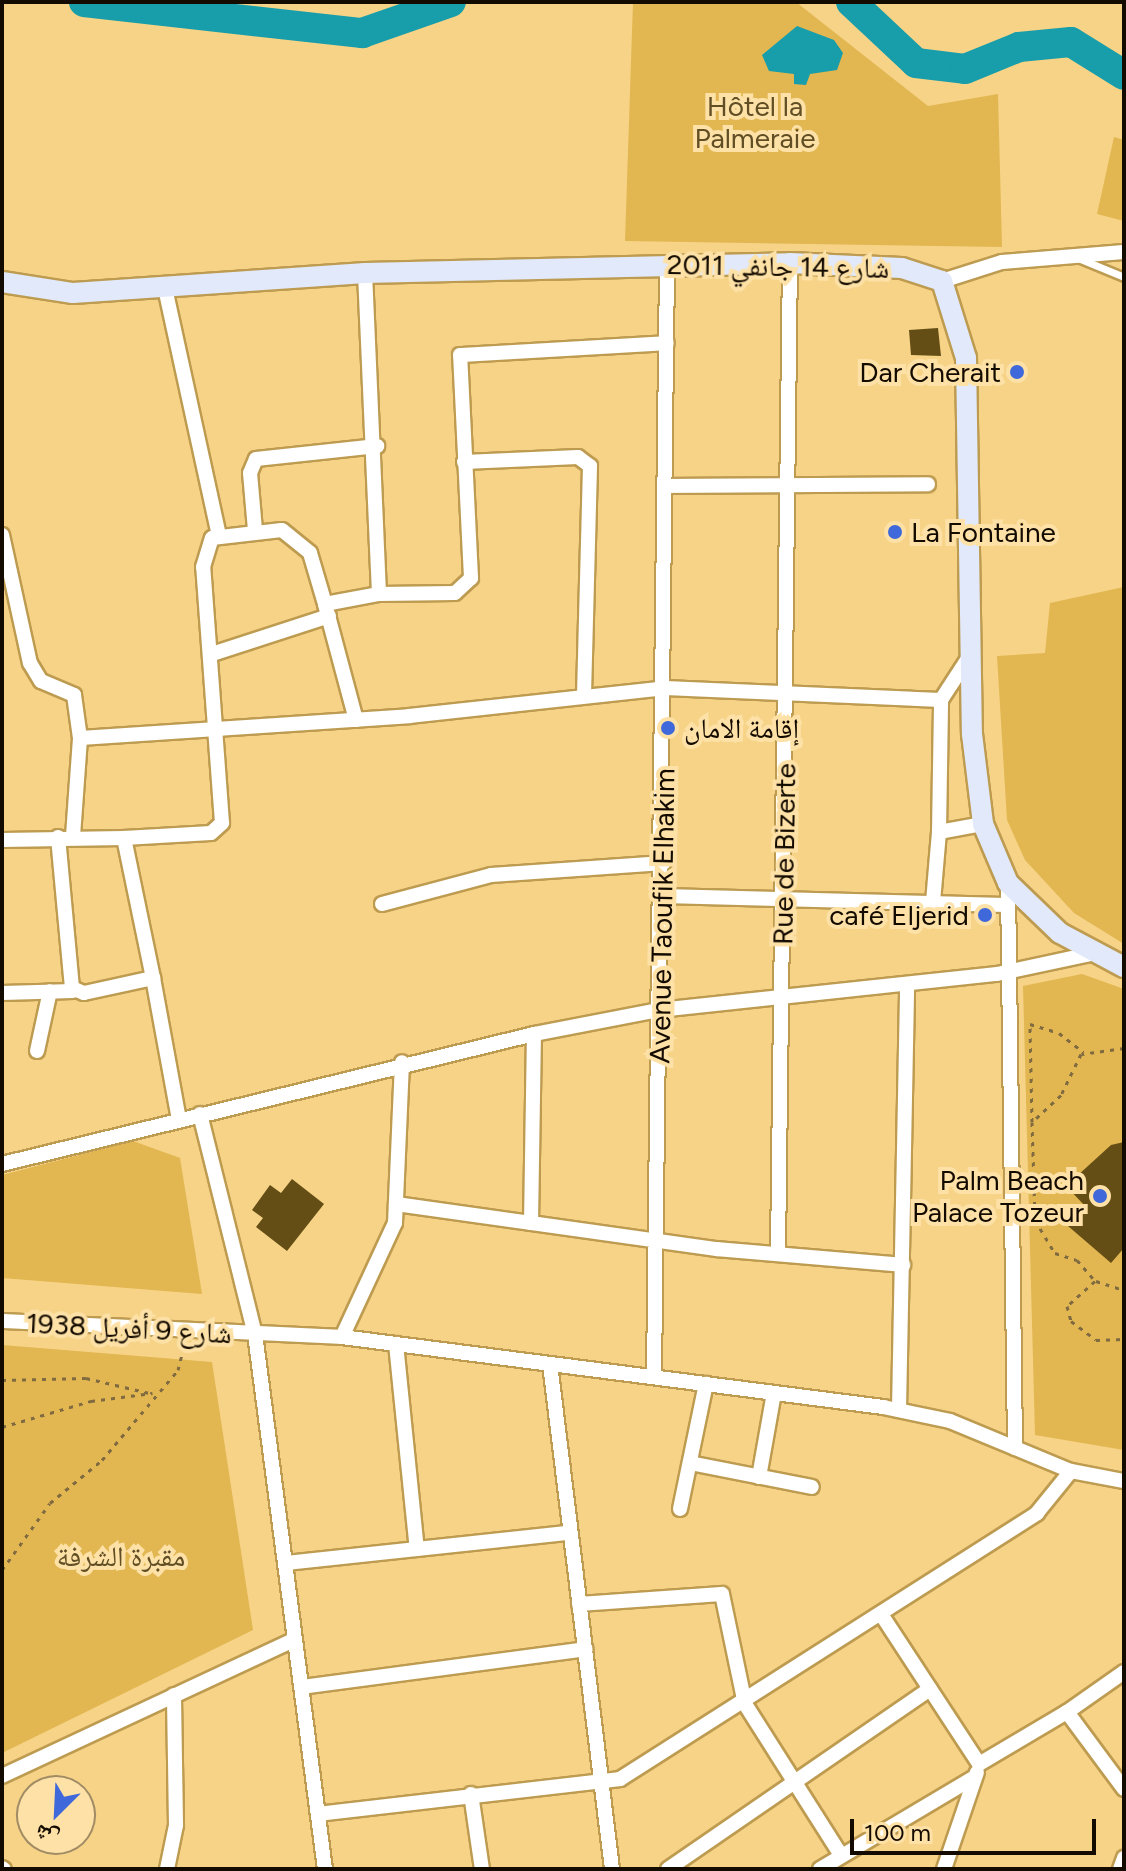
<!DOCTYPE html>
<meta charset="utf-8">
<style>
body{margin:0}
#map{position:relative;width:1126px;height:1871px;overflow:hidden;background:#f6d387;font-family:Figtree,"Noto Naskh Arabic",sans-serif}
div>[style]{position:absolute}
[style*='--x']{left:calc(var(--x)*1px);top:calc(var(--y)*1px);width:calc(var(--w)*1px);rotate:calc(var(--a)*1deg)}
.green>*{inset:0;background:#e2b650}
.water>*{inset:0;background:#189daa}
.river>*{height:30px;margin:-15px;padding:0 15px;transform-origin:15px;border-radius:15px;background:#189daa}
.building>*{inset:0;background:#654e16}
.path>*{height:3px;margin-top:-1.5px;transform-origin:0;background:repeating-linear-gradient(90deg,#806b41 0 4px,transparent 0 10px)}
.roads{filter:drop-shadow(2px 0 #bd9b50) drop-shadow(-2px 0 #bd9b50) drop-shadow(0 2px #bd9b50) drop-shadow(0 -2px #bd9b50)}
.service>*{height:7px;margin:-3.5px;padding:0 3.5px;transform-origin:3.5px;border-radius:3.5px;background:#fff}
.minor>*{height:14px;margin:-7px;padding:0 7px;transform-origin:7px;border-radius:7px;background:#fff}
.secondary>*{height:20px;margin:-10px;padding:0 10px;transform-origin:10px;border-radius:10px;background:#e1e9fa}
.dots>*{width:22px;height:22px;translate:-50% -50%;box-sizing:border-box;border:4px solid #fde1a6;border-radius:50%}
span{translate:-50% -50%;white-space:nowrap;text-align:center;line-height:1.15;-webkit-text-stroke:8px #fde1a6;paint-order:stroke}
.park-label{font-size:28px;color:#614e24}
.street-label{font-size:28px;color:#140b00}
.poi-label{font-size:28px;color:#140b00}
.right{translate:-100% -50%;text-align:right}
.left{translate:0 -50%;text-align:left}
.frame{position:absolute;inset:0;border:4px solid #140b00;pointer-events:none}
.north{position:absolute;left:16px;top:1775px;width:80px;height:80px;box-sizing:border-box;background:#fde1a6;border:2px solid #a08b64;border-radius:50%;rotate:204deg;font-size:22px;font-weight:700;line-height:32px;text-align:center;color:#140b00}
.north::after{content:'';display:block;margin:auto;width:28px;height:36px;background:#3f68da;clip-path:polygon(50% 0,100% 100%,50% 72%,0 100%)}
.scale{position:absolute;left:850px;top:1819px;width:246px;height:36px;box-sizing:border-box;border:4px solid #140b00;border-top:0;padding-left:10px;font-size:24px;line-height:28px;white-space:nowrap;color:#140b00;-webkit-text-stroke:6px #fde1a6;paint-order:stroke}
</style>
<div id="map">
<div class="green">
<div style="clip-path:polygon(633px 2px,796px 2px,928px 106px,998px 94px,1002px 247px,625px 241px)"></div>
<div style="clip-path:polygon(1114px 137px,1124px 140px,1124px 221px,1097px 214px)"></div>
<div style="clip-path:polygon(1124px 587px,1124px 944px,1074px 913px,1025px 860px,1007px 820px,997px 656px,1045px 653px,1050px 603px)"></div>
<div style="clip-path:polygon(1082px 974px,1124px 989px,1124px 1450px,1035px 1435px,1023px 986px)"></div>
<div style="clip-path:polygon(133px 1141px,180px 1158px,202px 1294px,2px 1278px,2px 1175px)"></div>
<div style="clip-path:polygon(2px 1345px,212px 1362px,253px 1630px,2px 1753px)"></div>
</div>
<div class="water">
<div style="clip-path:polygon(797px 26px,834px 40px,843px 53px,837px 70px,810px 74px,806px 85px,794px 84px,794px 74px,769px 71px,762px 55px)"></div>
</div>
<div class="river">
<div style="--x:84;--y:2;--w:280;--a:6.4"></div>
<div style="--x:362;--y:33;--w:94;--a:-19.2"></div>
<div style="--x:851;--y:2;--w:89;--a:43.2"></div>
<div style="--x:916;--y:63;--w:49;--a:7"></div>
<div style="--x:965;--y:69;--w:58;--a:-22.2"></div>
<div style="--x:1019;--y:47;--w:52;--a:-5.5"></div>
<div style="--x:1071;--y:42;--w:62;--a:31.9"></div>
</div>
<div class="building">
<div style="clip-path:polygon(938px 328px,941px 356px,911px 355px,909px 330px)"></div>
<div style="clip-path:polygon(1124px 1142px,1124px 1248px,1111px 1263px,1068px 1226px,1086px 1207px,1066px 1186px,1111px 1145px)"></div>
<div style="clip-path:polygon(292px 1179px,324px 1204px,287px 1251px,256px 1227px,263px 1218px,252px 1210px,270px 1185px,281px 1193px)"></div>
</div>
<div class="path">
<div style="--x:1124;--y:1048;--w:43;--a:172.1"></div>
<div style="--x:1081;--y:1054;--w:46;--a:116"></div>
<div style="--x:1061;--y:1095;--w:40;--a:137"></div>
<div style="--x:1032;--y:1122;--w:98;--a:88.2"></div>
<div style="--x:1035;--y:1220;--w:39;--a:59"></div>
<div style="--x:1055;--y:1253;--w:23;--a:18"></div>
<div style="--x:1077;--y:1260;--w:28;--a:49"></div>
<div style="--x:1095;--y:1281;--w:38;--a:138"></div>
<div style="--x:1067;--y:1306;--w:16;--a:75"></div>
<div style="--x:1071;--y:1321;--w:31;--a:37"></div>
<div style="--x:1096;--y:1340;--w:28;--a:-2"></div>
<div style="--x:1032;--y:1122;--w:98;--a:-91.2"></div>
<div style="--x:1030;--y:1024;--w:30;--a:17"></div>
<div style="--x:1059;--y:1033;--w:31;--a:38"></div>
<div style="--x:1096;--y:1281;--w:28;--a:18"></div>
<div style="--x:1124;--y:1289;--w:16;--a:90"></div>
<div style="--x:2;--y:1380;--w:84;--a:-1.4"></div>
<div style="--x:86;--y:1378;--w:65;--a:13.4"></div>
<div style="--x:2;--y:1427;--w:93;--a:-16.3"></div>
<div style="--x:91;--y:1401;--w:62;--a:-7.5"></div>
<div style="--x:2;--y:1570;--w:82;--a:-54.4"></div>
<div style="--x:50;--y:1503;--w:67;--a:-39.6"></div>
<div style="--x:102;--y:1460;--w:118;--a:-49.8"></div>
<div style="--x:178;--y:1370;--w:25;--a:-76"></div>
</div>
<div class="roads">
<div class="service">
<div style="--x:1078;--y:258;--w:50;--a:22.4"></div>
</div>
<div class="minor">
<div style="--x:365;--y:273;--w:321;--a:87.5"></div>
<div style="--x:379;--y:594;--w:76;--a:-0.8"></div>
<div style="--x:455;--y:593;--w:22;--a:-43"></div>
<div style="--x:471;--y:578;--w:223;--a:-92.8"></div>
<div style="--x:460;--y:355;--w:207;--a:-3.3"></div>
<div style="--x:942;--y:281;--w:63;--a:-17.6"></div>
<div style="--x:1002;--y:262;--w:122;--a:-4.7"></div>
<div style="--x:165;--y:288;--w:254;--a:77.7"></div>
<div style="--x:464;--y:462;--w:114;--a:-2.5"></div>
<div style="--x:578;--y:457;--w:15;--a:37"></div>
<div style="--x:590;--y:466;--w:229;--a:91.5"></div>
<div style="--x:668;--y:486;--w:260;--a:-0.4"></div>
<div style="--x:255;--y:530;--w:57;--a:-95"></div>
<div style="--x:250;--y:473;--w:15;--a:-67"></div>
<div style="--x:256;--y:459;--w:122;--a:-6.1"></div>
<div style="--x:2;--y:535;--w:131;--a:77.7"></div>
<div style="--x:30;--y:663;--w:21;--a:59"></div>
<div style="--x:41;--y:681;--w:36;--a:23"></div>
<div style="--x:74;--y:695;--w:43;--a:82.1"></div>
<div style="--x:212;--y:654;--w:123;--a:-18"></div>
<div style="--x:356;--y:720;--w:120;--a:-105"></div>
<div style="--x:325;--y:604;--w:55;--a:-10.5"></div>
<div style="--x:939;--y:832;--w:132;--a:-89.1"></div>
<div style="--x:941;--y:700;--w:55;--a:-56.9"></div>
<div style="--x:73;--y:836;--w:98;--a:-85.9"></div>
<div style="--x:80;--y:738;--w:330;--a:-3.8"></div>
<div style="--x:409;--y:716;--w:258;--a:-6.2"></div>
<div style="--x:665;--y:688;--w:276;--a:2.5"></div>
<div style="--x:58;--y:837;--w:152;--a:84.7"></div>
<div style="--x:72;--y:988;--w:13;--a:23"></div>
<div style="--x:84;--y:993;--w:71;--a:-12.3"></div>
<div style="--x:153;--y:978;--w:143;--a:79.6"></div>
<div style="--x:124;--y:838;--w:87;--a:-3.3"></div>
<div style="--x:211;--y:833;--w:15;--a:-42"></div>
<div style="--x:222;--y:823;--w:257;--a:-94.2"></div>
<div style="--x:203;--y:567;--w:30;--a:-73"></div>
<div style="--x:212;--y:538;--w:70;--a:-6.5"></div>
<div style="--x:282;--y:530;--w:36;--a:39"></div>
<div style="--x:310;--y:553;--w:53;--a:73.6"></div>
<div style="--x:2;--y:840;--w:122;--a:-0.9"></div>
<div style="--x:124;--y:838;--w:143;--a:78.3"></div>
<div style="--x:1008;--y:883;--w:565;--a:89.29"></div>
<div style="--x:661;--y:896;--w:347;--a:1.5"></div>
<div style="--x:933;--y:902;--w:70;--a:-85.1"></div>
<div style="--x:939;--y:832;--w:45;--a:-10.3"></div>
<div style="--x:382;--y:904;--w:113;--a:-14.9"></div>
<div style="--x:491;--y:875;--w:173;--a:-4"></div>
<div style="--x:2;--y:993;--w:71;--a:-1.6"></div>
<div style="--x:37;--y:1051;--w:61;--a:-77.8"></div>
<div style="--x:200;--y:1114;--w:227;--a:76"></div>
<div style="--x:255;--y:1334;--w:540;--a:82.55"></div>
<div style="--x:2;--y:1164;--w:548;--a:-13.73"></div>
<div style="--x:534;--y:1034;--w:127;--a:-10.9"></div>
<div style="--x:659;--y:1010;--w:340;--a:-6.1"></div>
<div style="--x:997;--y:974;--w:95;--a:-12.1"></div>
<div style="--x:396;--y:1204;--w:324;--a:8"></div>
<div style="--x:717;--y:1249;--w:187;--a:4.9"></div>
<div style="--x:531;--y:1223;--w:189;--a:-89.1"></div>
<div style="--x:778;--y:1254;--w:991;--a:-89.31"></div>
<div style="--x:2;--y:1321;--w:340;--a:2.7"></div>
<div style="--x:342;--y:1337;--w:546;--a:7.37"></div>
<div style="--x:883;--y:1407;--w:68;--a:11.8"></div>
<div style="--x:950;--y:1421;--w:131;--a:22.5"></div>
<div style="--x:1071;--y:1471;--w:54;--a:10.7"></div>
<div style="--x:342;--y:1337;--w:126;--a:-65.1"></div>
<div style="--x:395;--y:1223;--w:161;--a:-87.5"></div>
<div style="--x:396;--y:1344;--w:206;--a:84.2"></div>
<div style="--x:550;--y:1364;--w:509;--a:83"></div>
<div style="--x:654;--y:1377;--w:1114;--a:-89.33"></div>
<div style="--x:899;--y:1410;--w:425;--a:-88.9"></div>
<div style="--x:690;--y:1463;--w:124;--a:11.1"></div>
<div style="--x:759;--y:1477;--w:85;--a:-79.9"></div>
<div style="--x:680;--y:1509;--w:128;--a:-78.3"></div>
<div style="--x:286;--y:1563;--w:282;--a:-6.1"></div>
<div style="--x:579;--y:1604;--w:143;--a:-4"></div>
<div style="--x:722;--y:1594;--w:112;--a:78.2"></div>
<div style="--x:745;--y:1704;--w:179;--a:57.6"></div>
<div style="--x:881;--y:1614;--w:179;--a:56.8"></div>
<div style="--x:979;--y:1764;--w:102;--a:-30.6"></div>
<div style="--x:1124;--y:1672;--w:70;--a:144.9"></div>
<div style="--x:1067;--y:1712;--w:96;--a:53.5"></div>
<div style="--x:302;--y:1687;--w:286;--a:-7.6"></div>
<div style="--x:2;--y:1776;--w:322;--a:-25"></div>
<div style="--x:471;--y:1794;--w:76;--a:81.7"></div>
<div style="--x:318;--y:1814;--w:304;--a:-6.6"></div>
<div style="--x:620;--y:1779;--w:495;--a:-32.5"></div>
<div style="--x:1037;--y:1513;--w:54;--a:-51"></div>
<div style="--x:2;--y:1868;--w:2;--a:27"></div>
<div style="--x:167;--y:1869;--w:45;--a:-78.4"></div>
<div style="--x:176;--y:1825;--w:130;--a:-90.9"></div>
<div style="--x:668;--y:1869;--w:318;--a:-34.5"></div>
<div style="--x:820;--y:1869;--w:180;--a:-30.7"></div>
<div style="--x:944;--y:1869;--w:102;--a:-71.2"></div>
<div style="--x:1120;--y:1869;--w:12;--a:-70"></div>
</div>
<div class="secondary">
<div style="--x:2;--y:282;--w:72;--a:8.8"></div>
<div style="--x:73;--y:293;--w:293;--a:-3.9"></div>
<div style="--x:365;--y:273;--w:425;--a:-1.3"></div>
<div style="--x:790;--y:263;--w:112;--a:2.6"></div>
<div style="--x:902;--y:268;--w:42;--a:18"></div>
<div style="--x:942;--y:281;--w:81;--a:72.7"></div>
<div style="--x:966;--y:358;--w:376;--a:89.1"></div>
<div style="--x:972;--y:734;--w:91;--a:83"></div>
<div style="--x:983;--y:824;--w:64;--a:67"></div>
<div style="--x:1008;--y:883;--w:72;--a:43.9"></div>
<div style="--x:1060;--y:933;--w:72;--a:28"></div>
</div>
</div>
<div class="dots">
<div style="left:1017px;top:372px;background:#3f68da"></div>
<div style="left:895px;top:532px;background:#3f68da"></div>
<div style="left:668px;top:728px;background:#3f68da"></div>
<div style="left:985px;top:915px;background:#3f68da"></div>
<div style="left:1100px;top:1196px;background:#3f68da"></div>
</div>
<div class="park-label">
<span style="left:755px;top:122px">Hôtel la<br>Palmeraie</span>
<span style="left:121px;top:1556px">مقبرة الشرفة</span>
</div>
<div class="street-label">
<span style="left:778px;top:266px;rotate:1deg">شارع 14 جانفي 2011</span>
<span style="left:784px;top:854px;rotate:-89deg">Rue de Bizerte</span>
<span style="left:662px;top:916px;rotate:-89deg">Avenue Taoufik Elhakim</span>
<span style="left:129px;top:1328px;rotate:3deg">شارع 9 أفريل 1938</span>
</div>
<div class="poi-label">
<span class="right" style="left:1001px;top:372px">Dar Cherait</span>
<span class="left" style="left:911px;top:532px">La Fontaine</span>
<span class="left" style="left:684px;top:728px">إقامة الامان</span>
<span class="right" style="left:969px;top:915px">café Eljerid</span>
<span class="right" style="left:1084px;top:1196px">Palm Beach<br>Palace Tozeur</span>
</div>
<div class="frame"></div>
<div class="north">ش</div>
<div class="scale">100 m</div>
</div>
